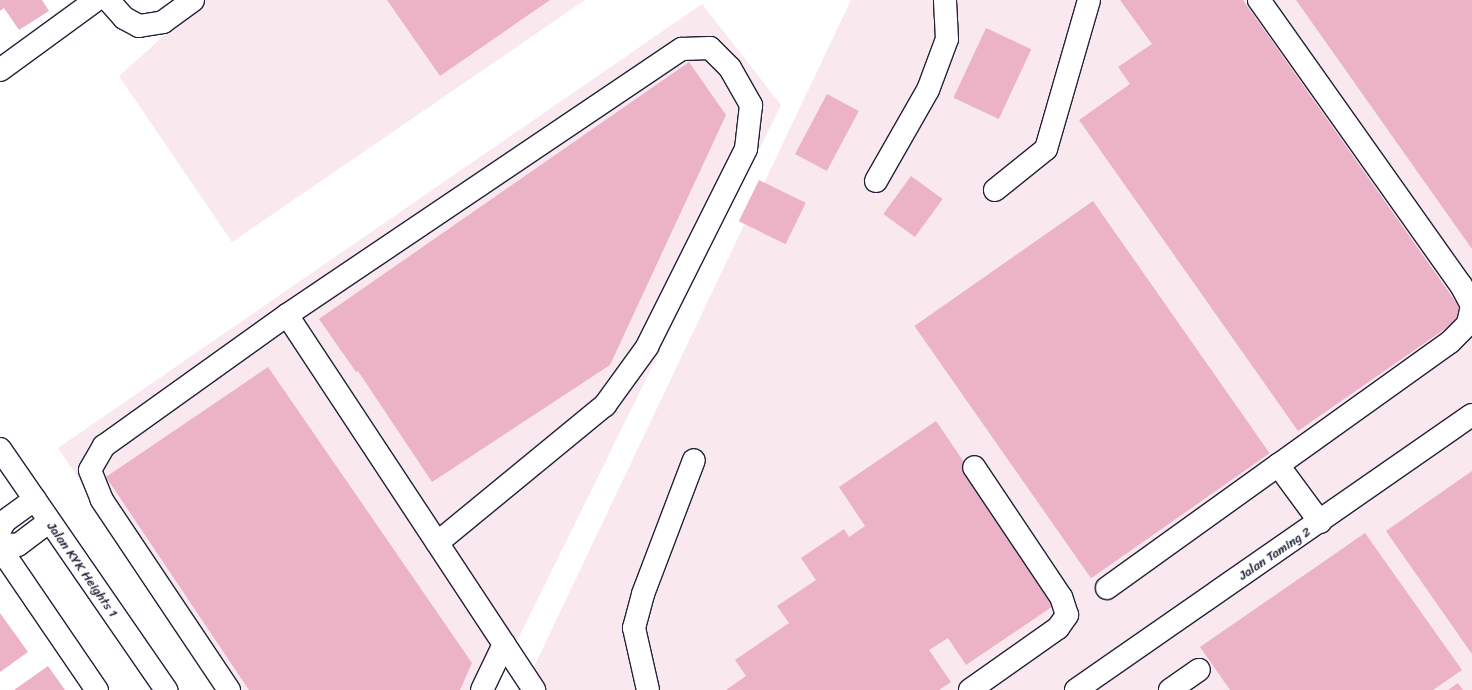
<!DOCTYPE html>
<style>
body{margin:0}
#map{position:relative;width:1472px;height:690px;overflow:hidden;background:#fff;font-family:Sriracha,sans-serif}
div>[style]{position:absolute}
[style*='--x']{left:calc(var(--x)*1px);top:calc(var(--y)*1px);width:calc(var(--w)*1px);rotate:calc(var(--a)*1deg)}
.built>*{inset:0;background:#f9e8ee}
.building>*{inset:0;background:#ecb3c6;transform-origin:0 0}
.roads{filter:drop-shadow(1px 0 #22223b) drop-shadow(-1px 0 #22223b) drop-shadow(0 1px #22223b) drop-shadow(0 -1px #22223b)}
.minor>*{height:22px;margin:-11px;padding:0 11px;transform-origin:11px;border-radius:11px;background:#fff}
span{translate:-50% -50%;white-space:nowrap;text-align:center;line-height:1.15;-webkit-text-stroke:4px #fff;paint-order:stroke}
.street-label{font-size:13px;color:#22223b}
</style>
<div id="map">
<div class="built">
<div style="clip-path:polygon(204px 0,585px 0,232px 242px,119px 76px)"></div>
<div style="clip-path:polygon(851px 0,1472px 0,1472px 690px,523px 690px)"></div>
<div style="clip-path:polygon(702px 4px,781px 105px,493px 690px,220px 690px,58px 448px)"></div>
</div>
<div class="building">
<div style="clip-path:polygon(0 0,42px 0,49px 11px,19px 30px,4px 8px,0 11px)"></div>
<div style="clip-path:polygon(387px 0,550px 0,440px 76px)"></div>
<div style="clip-path:polygon(1120px 0,1243px 0,1465px 315px,1298px 431px,1079px 120px,1130px 84px,1118px 67px,1152px 44px)"></div>
<div style="clip-path:polygon(1296px 0,1472px 0,1472px 249px)"></div>
<div style="left:986px;top:28px;width:50px;height:77px;rotate:25deg"></div>
<div style="clip-path:polygon(689px 62px,726px 115px,610px 365px,432px 482px,358px 371px,356px 372px,319px 319px)"></div>
<div style="left:827px;top:94px;width:36px;height:68px;rotate:28deg"></div>
<div style="left:911px;top:176px;width:39px;height:47px;rotate:36deg"></div>
<div style="left:759px;top:180px;width:52px;height:46px;rotate:26deg"></div>
<div style="left:1093px;top:201px;width:308px;height:218px;rotate:55deg"></div>
<div style="clip-path:polygon(268px 367px,472px 663px,460px 690px,249px 690px,106px 477px)"></div>
<div style="clip-path:polygon(936px 421px,1059px 602px,966px 665px,948px 638px,929px 650px,951px 682px,939px 690px,726px 690px,746px 676px,735px 660px,789px 623px,777px 606px,816px 580px,801px 558px,844px 529px,849px 537px,865px 526px,839px 487px)"></div>
<div style="clip-path:polygon(1472px 471px,1472px 654px,1386px 531px)"></div>
<div style="clip-path:polygon(1365px 533px,1462px 670px,1433px 690px,1230px 690px,1200px 647px)"></div>
<div style="clip-path:polygon(0 613px,28px 652px,0 672px)"></div>
<div style="clip-path:polygon(48px 666px,65px 690px,14px 690px)"></div>
<div style="clip-path:polygon(1458px 683px,1463px 690px,1448px 690px)"></div>
</div>
<div class="roads">
<div class="minor">
<div style="--x:108;--y:0;--w:24;--a:48"></div>
<div style="--x:124;--y:18;--w:17;--a:28"></div>
<div style="--x:139;--y:26;--w:24;--a:-9"></div>
<div style="--x:163;--y:22;--w:37;--a:-36"></div>
<div style="--x:1259;--y:0;--w:349;--a:54.7"></div>
<div style="--x:1461;--y:285;--w:24;--a:62"></div>
<div style="--x:1472;--y:306;--w:18;--a:103"></div>
<div style="--x:1468;--y:324;--w:25;--a:135"></div>
<div style="--x:1450;--y:342;--w:211;--a:144.4"></div>
<div style="--x:1278;--y:465;--w:71;--a:53.6"></div>
<div style="--x:0;--y:70;--w:119;--a:-36.1"></div>
<div style="--x:876;--y:181;--w:105;--a:-60.3"></div>
<div style="--x:928;--y:90;--w:54;--a:-69.6"></div>
<div style="--x:947;--y:39;--w:39;--a:-93"></div>
<div style="--x:995;--y:190;--w:65;--a:-38.8"></div>
<div style="--x:1046;--y:149;--w:155;--a:-73.9"></div>
<div style="--x:287;--y:315;--w:449;--a:56.6"></div>
<div style="--x:0;--y:449;--w:293;--a:55.4"></div>
<div style="--x:0;--y:530;--w:10;--a:-61"></div>
<div style="--x:5;--y:521;--w:37;--a:-36"></div>
<div style="--x:0;--y:544;--w:18;--a:3"></div>
<div style="--x:18;--y:545;--w:39;--a:-37"></div>
<div style="--x:0;--y:548;--w:172;--a:55.7"></div>
<div style="--x:1107;--y:588;--w:211;--a:-35.7"></div>
<div style="--x:229;--y:690;--w:229;--a:-123.8"></div>
<div style="--x:102;--y:500;--w:32;--a:-112"></div>
<div style="--x:90;--y:470;--w:28;--a:-60"></div>
<div style="--x:104;--y:446;--w:225;--a:-35.6"></div>
<div style="--x:287;--y:315;--w:476;--a:-34"></div>
<div style="--x:682;--y:49;--w:28;--a:-2"></div>
<div style="--x:710;--y:48;--w:28;--a:45"></div>
<div style="--x:730;--y:68;--w:43;--a:60.4"></div>
<div style="--x:751;--y:105;--w:44;--a:96.5"></div>
<div style="--x:746;--y:149;--w:221;--a:116.6"></div>
<div style="--x:647;--y:347;--w:72;--a:125.9"></div>
<div style="--x:605;--y:405;--w:217;--a:140.6"></div>
<div style="--x:482;--y:690;--w:51;--a:-64.4"></div>
<div style="--x:648;--y:690;--w:64;--a:-102.7"></div>
<div style="--x:634;--y:628;--w:35;--a:-75"></div>
<div style="--x:643;--y:594;--w:143;--a:-69.2"></div>
<div style="--x:970;--y:690;--w:108;--a:-35.2"></div>
<div style="--x:1058;--y:628;--w:16;--a:-55"></div>
<div style="--x:1067;--y:615;--w:19;--a:-108"></div>
<div style="--x:1061;--y:597;--w:156;--a:-123.8"></div>
<div style="--x:1076;--y:690;--w:482;--a:-34.8"></div>
<div style="--x:1170;--y:690;--w:35;--a:-35"></div>
</div>
</div>
<div class="street-label">
<span style="left:1275px;top:554px;rotate:-34deg">Jalan Taming 2</span>
<span style="left:82px;top:570px;rotate:55deg">Jalan KYK Heights 1</span>
</div>
</div>
